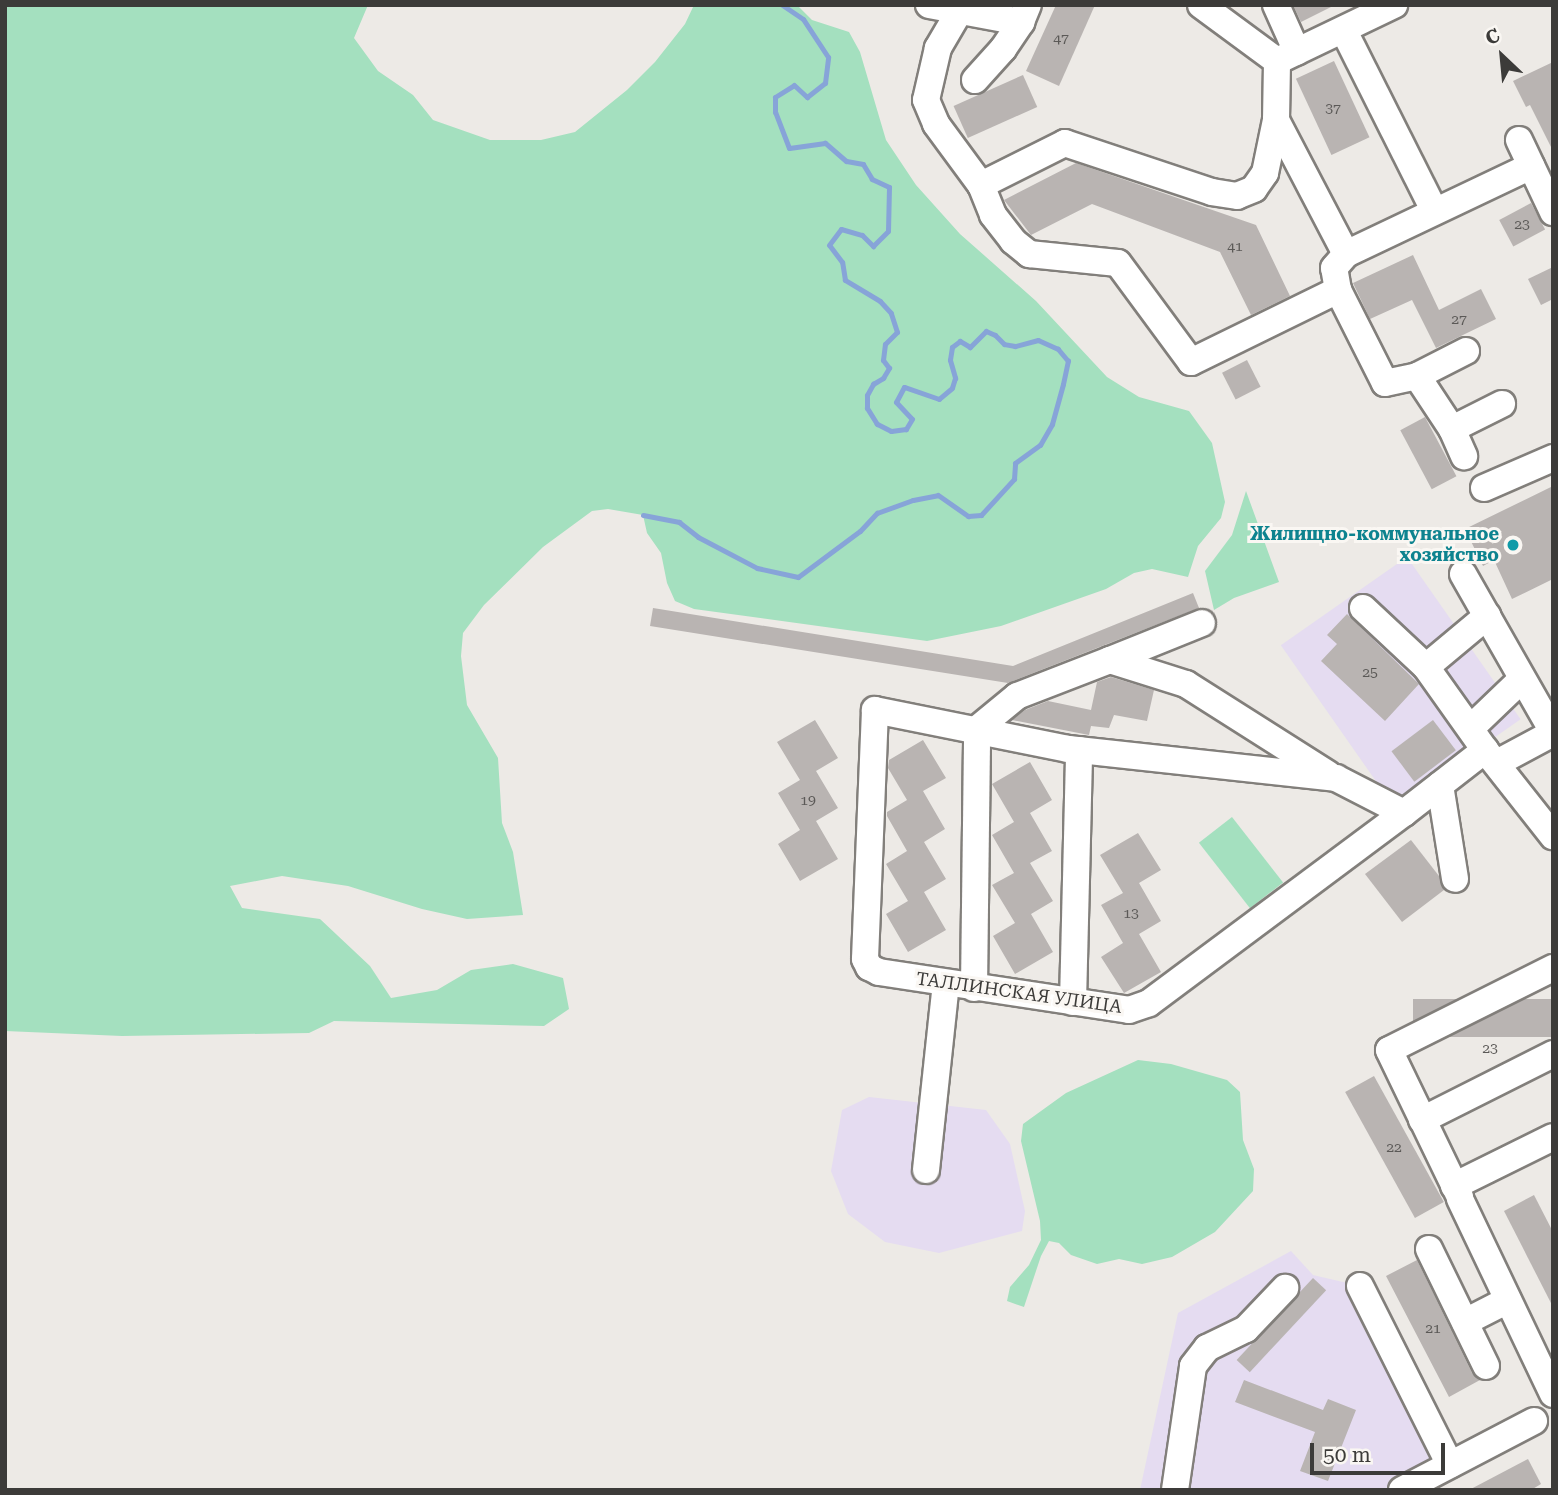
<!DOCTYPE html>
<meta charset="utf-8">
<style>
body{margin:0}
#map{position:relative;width:1558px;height:1495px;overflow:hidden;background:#edeae6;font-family:"Roboto Serif",serif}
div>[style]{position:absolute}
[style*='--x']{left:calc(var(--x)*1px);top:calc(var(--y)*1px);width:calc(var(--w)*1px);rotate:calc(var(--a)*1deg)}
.industrial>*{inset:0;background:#e5dcf1;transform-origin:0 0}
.green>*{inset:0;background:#a4e0bf;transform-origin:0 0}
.stream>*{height:5px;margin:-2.5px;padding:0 2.5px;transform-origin:2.5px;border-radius:2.5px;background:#87a4d8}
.building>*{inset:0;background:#b9b4b2;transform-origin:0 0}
.roads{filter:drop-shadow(2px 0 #827f7b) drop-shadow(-2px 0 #827f7b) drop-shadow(0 2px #827f7b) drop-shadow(0 -2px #827f7b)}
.minor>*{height:26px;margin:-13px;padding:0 13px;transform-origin:13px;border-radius:13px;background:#fff}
.dots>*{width:19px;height:19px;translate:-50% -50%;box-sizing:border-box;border:4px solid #faf7f3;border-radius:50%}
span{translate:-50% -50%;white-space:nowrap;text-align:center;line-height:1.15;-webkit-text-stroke:6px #faf7f3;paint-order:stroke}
.number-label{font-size:14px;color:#5b5957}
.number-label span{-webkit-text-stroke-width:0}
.culture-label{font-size:18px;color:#0d838f;font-weight:700}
.right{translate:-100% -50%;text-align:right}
.street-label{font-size:18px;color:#3c3b39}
.frame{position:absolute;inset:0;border:7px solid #3c3b39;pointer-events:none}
.north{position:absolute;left:1467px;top:21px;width:70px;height:70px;-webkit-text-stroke:5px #faf7f3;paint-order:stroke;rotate:334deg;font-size:19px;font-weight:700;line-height:28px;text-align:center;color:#3c3b39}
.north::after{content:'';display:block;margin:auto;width:24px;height:32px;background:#3c3b39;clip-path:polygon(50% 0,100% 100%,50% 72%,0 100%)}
.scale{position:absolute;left:1310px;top:1443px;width:135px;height:32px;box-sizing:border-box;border:4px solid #3c3b39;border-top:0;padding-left:9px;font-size:21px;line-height:24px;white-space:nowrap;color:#3c3b39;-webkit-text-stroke:5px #faf7f3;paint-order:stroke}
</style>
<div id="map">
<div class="industrial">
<div style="left:1407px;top:557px;width:198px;height:154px;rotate:55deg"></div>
<div style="clip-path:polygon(869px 1097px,986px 1110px,1010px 1144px,1025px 1211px,1022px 1231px,939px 1253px,885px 1242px,848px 1214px,831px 1171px,842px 1110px)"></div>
<div style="clip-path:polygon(1291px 1251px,1313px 1275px,1360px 1286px,1450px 1465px,1402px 1490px,1140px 1490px,1178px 1313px)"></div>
</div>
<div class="green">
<div style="clip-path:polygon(5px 5px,368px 5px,354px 38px,378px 71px,413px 95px,433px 120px,490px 140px,541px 140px,575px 132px,627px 90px,655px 62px,685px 24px,694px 5px,797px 5px,812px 20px,849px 32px,860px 52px,886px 140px,916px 185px,960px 234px,1036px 301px,1107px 377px,1139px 397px,1189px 411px,1212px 443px,1225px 502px,1221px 518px,1198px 546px,1188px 577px,1152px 569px,1134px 573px,1106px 589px,1001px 626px,927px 641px,694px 609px,675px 601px,667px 583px,661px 553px,647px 533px,643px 515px,608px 509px,592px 511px,543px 547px,484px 605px,463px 633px,461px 656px,467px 705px,498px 758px,502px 823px,513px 852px,523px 915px,467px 919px,422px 909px,348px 886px,282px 876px,230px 886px,242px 908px,320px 919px,370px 966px,391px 998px,437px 990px,471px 970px,513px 964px,563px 978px,569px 1009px,544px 1026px,334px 1021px,309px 1033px,122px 1036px,5px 1031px)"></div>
<div style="clip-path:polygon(1246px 491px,1279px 582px,1234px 598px,1214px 610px,1205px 571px,1232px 535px)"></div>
<div style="left:1232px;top:817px;width:83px;height:42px;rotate:52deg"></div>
<div style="clip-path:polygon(1138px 1060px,1171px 1064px,1227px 1080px,1240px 1092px,1243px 1140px,1254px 1169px,1253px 1191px,1215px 1232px,1172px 1257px,1142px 1264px,1119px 1259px,1097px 1264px,1071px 1255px,1059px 1243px,1049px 1241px,1041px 1256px,1024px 1307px,1007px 1301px,1010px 1287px,1029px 1265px,1041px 1240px,1040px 1221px,1021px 1141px,1023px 1124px,1066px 1093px)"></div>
</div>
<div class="stream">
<div style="--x:643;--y:515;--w:37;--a:11"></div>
<div style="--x:679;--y:522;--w:24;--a:38"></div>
<div style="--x:698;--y:537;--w:67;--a:27.7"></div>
<div style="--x:757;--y:568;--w:42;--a:12.4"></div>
<div style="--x:798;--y:577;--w:77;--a:-36.6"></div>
<div style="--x:860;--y:531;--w:25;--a:-47"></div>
<div style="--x:877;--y:513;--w:38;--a:-20"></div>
<div style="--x:913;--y:500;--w:25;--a:-11"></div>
<div style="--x:938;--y:495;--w:37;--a:35"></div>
<div style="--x:968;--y:516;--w:13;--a:-4"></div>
<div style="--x:981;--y:515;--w:49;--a:-47.5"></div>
<div style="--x:1014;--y:479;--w:16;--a:-86"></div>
<div style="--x:1015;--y:463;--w:31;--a:-36"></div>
<div style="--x:1040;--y:445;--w:24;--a:-60"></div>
<div style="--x:1052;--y:424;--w:41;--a:-74.6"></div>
<div style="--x:1063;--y:384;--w:24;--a:-78"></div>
<div style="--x:1068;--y:361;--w:16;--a:-130"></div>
<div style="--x:1058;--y:349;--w:22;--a:-156"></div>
<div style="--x:1038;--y:340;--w:24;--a:165"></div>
<div style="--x:1015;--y:346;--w:11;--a:-170"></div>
<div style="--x:1004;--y:344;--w:13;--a:-135"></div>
<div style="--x:995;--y:335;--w:10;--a:-156"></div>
<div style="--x:986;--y:331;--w:23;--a:135"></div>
<div style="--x:970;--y:347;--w:12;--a:-149"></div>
<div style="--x:960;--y:341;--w:10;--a:143"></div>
<div style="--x:952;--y:347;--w:13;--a:99"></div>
<div style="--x:950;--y:360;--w:19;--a:74"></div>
<div style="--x:955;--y:378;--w:10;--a:107"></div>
<div style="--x:952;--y:388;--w:17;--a:140"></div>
<div style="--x:939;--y:399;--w:37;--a:-161"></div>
<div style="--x:904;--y:387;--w:17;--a:118"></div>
<div style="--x:896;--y:402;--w:23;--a:47"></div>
<div style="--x:912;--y:419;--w:12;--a:121"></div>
<div style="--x:906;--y:429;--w:15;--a:172"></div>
<div style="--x:891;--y:431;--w:16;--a:-153"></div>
<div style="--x:877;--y:424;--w:19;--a:-122"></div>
<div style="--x:867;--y:408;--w:13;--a:-90"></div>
<div style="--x:867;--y:395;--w:13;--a:-61"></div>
<div style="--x:873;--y:384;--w:12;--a:-31"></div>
<div style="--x:883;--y:378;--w:12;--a:-59"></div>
<div style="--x:889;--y:368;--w:10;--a:-127"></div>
<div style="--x:883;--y:360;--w:16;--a:-83"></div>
<div style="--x:885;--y:344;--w:17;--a:-45"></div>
<div style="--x:897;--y:332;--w:20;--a:-108"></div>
<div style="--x:891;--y:313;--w:16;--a:-133"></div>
<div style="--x:880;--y:301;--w:41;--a:-149"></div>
<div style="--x:845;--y:280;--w:18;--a:-99"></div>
<div style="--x:842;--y:262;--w:21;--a:-127"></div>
<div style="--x:829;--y:245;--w:20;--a:-53"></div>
<div style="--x:841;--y:229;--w:22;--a:16"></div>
<div style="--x:862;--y:235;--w:16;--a:45"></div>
<div style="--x:873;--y:246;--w:21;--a:-45"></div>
<div style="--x:888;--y:231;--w:44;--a:-88.7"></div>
<div style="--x:889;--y:187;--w:19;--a:-155"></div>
<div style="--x:872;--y:179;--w:17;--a:-121"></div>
<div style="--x:863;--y:164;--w:17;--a:-170"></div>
<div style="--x:846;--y:161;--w:28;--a:-139"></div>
<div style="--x:825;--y:143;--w:36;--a:172"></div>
<div style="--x:789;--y:148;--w:39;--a:-111"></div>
<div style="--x:775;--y:112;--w:15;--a:-90"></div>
<div style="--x:775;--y:97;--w:22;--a:-32"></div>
<div style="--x:794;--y:85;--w:18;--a:43"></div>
<div style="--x:807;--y:97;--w:23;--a:-38"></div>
<div style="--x:825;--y:83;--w:26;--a:-83"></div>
<div style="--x:828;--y:57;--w:45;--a:-123.3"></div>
<div style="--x:803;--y:19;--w:25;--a:-146"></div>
</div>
<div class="building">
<div style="clip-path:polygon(1056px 5px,1095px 5px,1059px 86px,1026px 71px)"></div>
<div style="clip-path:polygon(1293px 5px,1335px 5px,1301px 22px)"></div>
<div style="left:1334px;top:61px;width:84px;height:42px;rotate:65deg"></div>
<div style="clip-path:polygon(1553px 62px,1553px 151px,1530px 105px,1526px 107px,1513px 81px)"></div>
<div style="left:1023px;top:75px;width:35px;height:76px;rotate:66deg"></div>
<div style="clip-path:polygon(1076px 163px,1256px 225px,1290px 296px,1251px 315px,1220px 252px,1092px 204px,1031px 235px,1004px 200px)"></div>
<div style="left:1531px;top:203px;width:30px;height:36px;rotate:62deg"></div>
<div style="clip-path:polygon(1413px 255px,1439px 310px,1481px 289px,1496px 319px,1436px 348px,1412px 300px,1370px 319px,1353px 283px)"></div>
<div style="clip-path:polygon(1553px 267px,1553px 299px,1541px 305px,1528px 279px)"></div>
<div style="left:1247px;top:360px;width:30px;height:28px;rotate:63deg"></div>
<div style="left:1425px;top:417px;width:67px;height:28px;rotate:62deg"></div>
<div style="clip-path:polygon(1553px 486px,1553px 579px,1512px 599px,1494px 560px,1483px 566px,1465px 529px)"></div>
<div style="clip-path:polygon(1193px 593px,1199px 608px,1008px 683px,650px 626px,653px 608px,1013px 666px)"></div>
<div style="clip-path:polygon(1347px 614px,1419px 684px,1385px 721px,1321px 661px,1337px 644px,1327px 635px)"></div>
<div style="clip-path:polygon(1111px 677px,1154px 690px,1147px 721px,1114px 715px,1109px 728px,1091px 726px,1089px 735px,1012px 720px,1025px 710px,1048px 701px,1091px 710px,1097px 682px)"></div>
<div style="clip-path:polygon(815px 720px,838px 758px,816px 771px,838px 808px,816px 821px,838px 859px,800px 881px,778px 844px,800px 830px,778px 793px,800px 780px,777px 742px)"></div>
<div style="left:1433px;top:720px;width:38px;height:52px;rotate:53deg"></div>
<div style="clip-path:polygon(923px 740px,946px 778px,923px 791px,945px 829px,924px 842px,946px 879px,924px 892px,946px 930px,908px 952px,886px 914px,908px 901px,886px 864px,907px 851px,887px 816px,887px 812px,907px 800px,888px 768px,889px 760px)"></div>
<div style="clip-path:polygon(1030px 762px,1052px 800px,1030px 813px,1052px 851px,1030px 863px,1053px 901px,1031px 914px,1053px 952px,1015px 974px,993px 936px,1015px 923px,992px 885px,1014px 873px,992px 835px,1014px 822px,992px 784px)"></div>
<div style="clip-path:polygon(1138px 833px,1161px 870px,1139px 883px,1161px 921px,1139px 934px,1161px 972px,1124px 993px,1101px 957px,1123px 943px,1101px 905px,1123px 893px,1100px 855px)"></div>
<div style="clip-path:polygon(1411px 840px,1439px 876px,1444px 890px,1402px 922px,1365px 874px)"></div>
<div style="left:1553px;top:999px;width:38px;height:140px;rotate:90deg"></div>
<div style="left:1374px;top:1076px;width:144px;height:33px;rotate:61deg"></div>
<div style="clip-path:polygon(1534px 1195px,1553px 1232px,1553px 1307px,1504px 1211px)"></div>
<div style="clip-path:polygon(1417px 1260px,1472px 1373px,1480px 1380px,1449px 1397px,1386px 1276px)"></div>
<div style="left:1313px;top:1278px;width:18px;height:112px;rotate:43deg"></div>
<div style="clip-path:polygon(1244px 1380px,1323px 1410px,1328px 1399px,1356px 1410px,1328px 1481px,1300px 1471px,1315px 1432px,1235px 1402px)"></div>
<div style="clip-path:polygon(1528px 1459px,1541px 1484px,1531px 1490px,1469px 1490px)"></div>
</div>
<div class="roads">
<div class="minor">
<div style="--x:929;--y:5;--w:94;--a:10.5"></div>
<div style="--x:1201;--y:5;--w:94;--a:36.4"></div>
<div style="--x:1276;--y:5;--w:51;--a:65.9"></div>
<div style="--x:959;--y:12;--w:42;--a:120.3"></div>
<div style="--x:938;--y:48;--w:53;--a:103"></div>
<div style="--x:926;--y:100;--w:26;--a:67"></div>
<div style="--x:936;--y:124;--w:76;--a:53.6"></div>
<div style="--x:1344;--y:31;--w:200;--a:63.3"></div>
<div style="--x:975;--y:80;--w:42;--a:-47.9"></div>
<div style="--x:1003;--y:49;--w:32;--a:-56"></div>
<div style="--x:1021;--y:22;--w:18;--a:-68"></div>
<div style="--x:1276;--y:120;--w:54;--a:101.7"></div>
<div style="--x:1265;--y:173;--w:19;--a:125"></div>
<div style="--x:1254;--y:189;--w:18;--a:158"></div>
<div style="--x:1237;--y:196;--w:25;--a:-171"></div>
<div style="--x:1212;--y:192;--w:155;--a:-161.6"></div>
<div style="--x:1065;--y:143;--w:94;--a:153.4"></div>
<div style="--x:981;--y:185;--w:32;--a:68"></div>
<div style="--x:993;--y:215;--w:33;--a:52"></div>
<div style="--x:1013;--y:241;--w:21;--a:39"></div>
<div style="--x:1029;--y:254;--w:89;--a:5.8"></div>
<div style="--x:1118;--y:263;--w:123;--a:53.6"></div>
<div style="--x:1191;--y:362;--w:164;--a:-26.1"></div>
<div style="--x:1338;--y:290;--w:22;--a:-100"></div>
<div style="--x:1334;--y:268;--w:18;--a:-49"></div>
<div style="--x:1346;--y:254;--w:205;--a:-25.4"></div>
<div style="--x:1519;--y:140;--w:80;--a:64.7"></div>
<div style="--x:1346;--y:254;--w:151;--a:-117.6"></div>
<div style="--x:1276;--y:120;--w:59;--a:-89"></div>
<div style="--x:1277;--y:61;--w:130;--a:-25.6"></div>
<div style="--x:1338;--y:290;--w:104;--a:63.2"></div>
<div style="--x:1385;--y:383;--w:33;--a:-12"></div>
<div style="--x:1417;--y:376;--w:64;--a:56.6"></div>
<div style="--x:1452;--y:429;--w:30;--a:66"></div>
<div style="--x:1417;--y:376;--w:55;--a:-27"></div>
<div style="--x:1452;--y:429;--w:56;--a:-26.6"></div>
<div style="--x:1484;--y:488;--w:75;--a:-23.5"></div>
<div style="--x:1463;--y:574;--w:182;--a:60.3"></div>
<div style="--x:1363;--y:608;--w:86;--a:43.1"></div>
<div style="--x:1426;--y:667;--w:102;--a:54.6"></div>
<div style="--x:1110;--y:660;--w:99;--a:-21.9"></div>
<div style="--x:1426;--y:667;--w:80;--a:-39.9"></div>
<div style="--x:1472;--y:727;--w:69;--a:-43.8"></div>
<div style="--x:1497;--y:763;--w:64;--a:-28.2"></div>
<div style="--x:1440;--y:785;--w:95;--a:80.9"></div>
<div style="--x:1404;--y:813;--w:76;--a:-152.8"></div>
<div style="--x:1336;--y:778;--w:270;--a:-173.8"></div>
<div style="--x:1068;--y:749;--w:197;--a:-168.6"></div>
<div style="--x:875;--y:710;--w:249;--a:92.3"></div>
<div style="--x:865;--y:959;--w:9;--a:63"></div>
<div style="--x:869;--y:967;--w:11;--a:27"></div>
<div style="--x:879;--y:972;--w:253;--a:8.6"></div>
<div style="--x:1129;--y:1010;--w:21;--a:-19"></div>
<div style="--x:1149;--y:1003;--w:318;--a:-36.7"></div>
<div style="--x:1404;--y:813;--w:103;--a:-37.9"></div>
<div style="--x:1485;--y:750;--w:110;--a:51.7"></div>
<div style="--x:974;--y:988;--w:259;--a:-89.3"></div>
<div style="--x:977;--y:729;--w:52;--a:-39.5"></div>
<div style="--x:1017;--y:696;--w:100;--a:-21.2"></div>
<div style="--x:1110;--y:660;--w:80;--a:17.5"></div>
<div style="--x:1186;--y:684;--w:168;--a:32.4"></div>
<div style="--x:1073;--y:1002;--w:252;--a:-88.6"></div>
<div style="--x:1422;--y:1120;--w:147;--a:-26.7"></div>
<div style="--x:926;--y:1170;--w:188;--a:-83.9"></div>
<div style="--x:1454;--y:1186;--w:110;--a:-26.3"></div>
<div style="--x:1460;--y:1197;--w:163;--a:-115.8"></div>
<div style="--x:1389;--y:1050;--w:183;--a:-26.6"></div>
<div style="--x:1460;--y:1199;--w:216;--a:64.5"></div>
<div style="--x:1429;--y:1249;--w:130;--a:64"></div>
<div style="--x:1360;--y:1286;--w:200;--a:63.3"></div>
<div style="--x:1465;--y:1322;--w:48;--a:-27.1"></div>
<div style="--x:1175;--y:1490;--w:125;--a:-81.7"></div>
<div style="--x:1193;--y:1366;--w:23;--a:-52"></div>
<div style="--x:1207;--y:1348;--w:43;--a:-26"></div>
<div style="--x:1246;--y:1329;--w:57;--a:-46.4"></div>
<div style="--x:1402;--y:1490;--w:149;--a:-27.6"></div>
</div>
</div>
<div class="dots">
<div style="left:1513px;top:545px;background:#0f9aa8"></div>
</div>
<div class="number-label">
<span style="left:1061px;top:38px">47</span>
<span style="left:1333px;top:108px">37</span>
<span style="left:1522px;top:224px">23</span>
<span style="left:1235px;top:246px">41</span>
<span style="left:1459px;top:319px">27</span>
<span style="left:1370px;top:672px">25</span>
<span style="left:808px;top:800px">19</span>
<span style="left:1131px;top:913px">13</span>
<span style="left:1490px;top:1048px">23</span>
<span style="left:1394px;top:1147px">22</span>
<span style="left:1433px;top:1328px">21</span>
</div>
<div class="culture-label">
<span class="right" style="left:1499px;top:545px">Жилищно-коммунальное<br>хозяйство</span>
</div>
<div class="street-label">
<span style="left:1019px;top:993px;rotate:8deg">ТАЛЛИНСКАЯ УЛИЦА</span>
</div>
<div class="frame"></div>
<div class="north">С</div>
<div class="scale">50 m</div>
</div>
